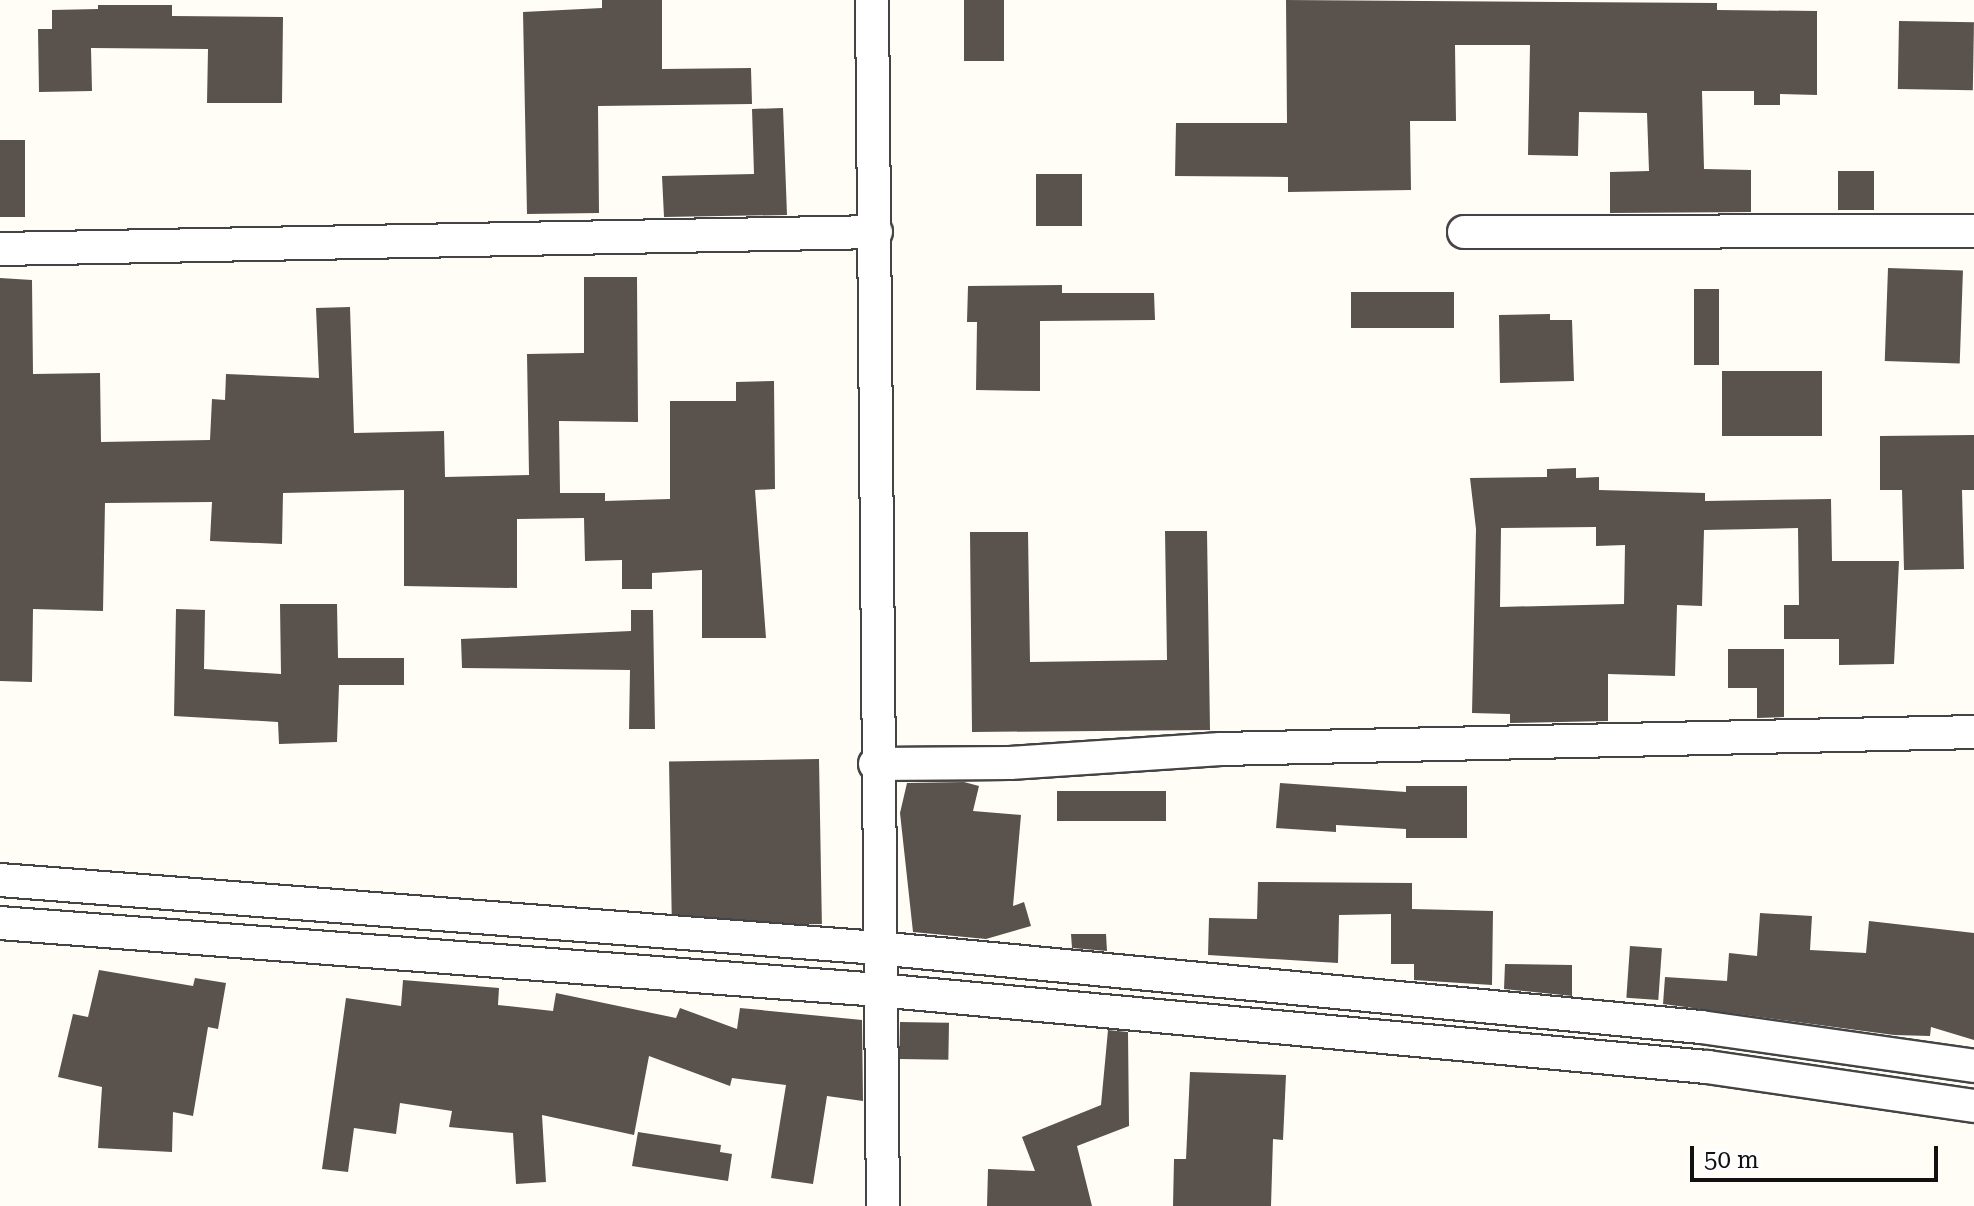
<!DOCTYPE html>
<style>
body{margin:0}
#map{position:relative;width:1974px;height:1206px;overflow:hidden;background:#fffdf5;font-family:"Roboto Serif",serif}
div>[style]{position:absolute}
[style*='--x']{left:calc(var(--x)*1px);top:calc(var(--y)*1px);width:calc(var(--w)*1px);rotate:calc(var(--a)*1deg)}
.building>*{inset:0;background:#5a524d;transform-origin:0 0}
.roads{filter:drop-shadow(2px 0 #444) drop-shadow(-2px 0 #444) drop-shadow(0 2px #444) drop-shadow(0 -2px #444)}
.minor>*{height:32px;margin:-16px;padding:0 16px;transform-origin:16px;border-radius:16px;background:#fff}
span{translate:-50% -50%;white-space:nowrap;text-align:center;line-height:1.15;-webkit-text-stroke:8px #fff;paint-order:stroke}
.scale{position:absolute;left:1690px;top:1146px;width:248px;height:36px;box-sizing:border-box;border:4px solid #111;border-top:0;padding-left:10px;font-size:24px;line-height:28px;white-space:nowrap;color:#111;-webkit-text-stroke:6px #fff;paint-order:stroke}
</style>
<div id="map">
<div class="building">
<div style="clip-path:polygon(602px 0,662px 0,662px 69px,751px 68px,752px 104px,598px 106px,599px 213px,527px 214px,523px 12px,602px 8px)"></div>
<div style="left:964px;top:0;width:40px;height:61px"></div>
<div style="clip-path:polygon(1286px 0,1717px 3px,1717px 10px,1817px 11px,1817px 95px,1780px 94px,1780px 105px,1754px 105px,1754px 91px,1702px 91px,1704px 169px,1751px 170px,1751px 212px,1610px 213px,1610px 172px,1649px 171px,1647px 113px,1579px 112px,1578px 156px,1528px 155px,1530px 45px,1455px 45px,1456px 121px,1410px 121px,1411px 190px,1288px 192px,1288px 177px,1175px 176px,1176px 123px,1287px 123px)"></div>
<div style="clip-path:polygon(98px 5px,172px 5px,172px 16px,283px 17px,282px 103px,207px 103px,208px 49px,91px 48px,92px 91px,39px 92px,38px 29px,52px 29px,52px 10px,98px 9px)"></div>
<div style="left:1899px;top:21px;width:75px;height:68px;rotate:1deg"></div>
<div style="clip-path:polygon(783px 108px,787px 215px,664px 217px,662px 176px,754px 174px,752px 109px)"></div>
<div style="left:0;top:140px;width:25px;height:77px"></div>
<div style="left:1838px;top:171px;width:36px;height:39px"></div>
<div style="left:1082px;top:174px;width:52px;height:46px;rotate:90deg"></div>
<div style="left:1888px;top:268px;width:75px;height:93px;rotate:2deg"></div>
<div style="clip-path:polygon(584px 277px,637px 277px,638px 422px,559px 421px,560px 493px,605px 493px,605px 501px,670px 499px,670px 401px,736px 401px,736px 382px,774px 381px,775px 489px,755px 490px,766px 638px,702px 638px,702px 570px,652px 573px,652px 589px,622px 589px,622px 560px,585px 561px,584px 518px,517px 519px,517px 588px,404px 586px,404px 490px,283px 493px,282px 544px,210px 541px,212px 502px,105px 503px,103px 611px,33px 609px,32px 682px,0 681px,0 278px,32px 280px,33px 374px,100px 373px,101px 442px,210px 440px,212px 399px,225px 400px,226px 374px,319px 378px,316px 308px,350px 307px,354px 433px,444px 431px,445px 477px,529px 475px,527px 354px,584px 353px)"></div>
<div style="clip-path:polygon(1062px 285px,1062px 293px,1154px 293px,1155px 320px,1040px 321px,1040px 391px,976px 390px,977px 322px,967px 322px,968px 286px)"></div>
<div style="left:1694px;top:289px;width:25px;height:76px"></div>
<div style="left:1351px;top:292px;width:103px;height:36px"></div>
<div style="clip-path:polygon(1550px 314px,1550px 320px,1572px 320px,1574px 381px,1500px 383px,1499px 315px)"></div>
<div style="left:1822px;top:371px;width:65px;height:100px;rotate:90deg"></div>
<div style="clip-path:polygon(1974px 435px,1974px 490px,1962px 490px,1964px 569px,1904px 570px,1902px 490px,1880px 490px,1880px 436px)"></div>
<div style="clip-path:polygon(evenodd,1576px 468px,1576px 478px,1599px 477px,1599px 490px,1705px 493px,1705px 501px,1831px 499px,1832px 561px,1899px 561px,1894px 664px,1839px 665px,1839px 639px,1784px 639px,1784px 605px,1799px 605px,1798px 528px,1704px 530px,1702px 606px,1677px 605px,1675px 676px,1608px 674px,1608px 721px,1510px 723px,1510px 714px,1472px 713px,1476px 529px,1470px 478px,1547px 477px,1547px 469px,1576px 468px,1596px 527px,1596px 546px,1625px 545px,1624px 604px,1500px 607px,1501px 528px,1596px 527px)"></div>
<div style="clip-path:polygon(1165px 531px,1207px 531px,1210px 730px,972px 732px,970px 532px,1028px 532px,1030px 662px,1167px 660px)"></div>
<div style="clip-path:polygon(280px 604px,337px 604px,338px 658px,404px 658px,404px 685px,339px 685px,337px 742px,279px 744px,278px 722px,174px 716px,176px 609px,205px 610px,204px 669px,281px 674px)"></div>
<div style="clip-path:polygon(631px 610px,653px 610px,655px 729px,629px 729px,630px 670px,462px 668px,461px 639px,631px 631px)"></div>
<div style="clip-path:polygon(1728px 649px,1784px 649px,1784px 717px,1757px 718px,1757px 688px,1728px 688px)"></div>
<div style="left:819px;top:759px;width:165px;height:150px;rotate:89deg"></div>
<div style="clip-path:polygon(964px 782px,979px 786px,973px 811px,1021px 815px,1013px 906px,1024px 902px,1031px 926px,986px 939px,913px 932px,900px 813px,907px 783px)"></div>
<div style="clip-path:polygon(1280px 783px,1406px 792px,1406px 786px,1467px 786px,1467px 838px,1406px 838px,1406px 829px,1336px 825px,1336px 832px,1276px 828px)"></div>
<div style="left:1166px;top:791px;width:30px;height:109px;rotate:90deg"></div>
<div style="clip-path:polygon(1258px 882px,1412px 883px,1412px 909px,1493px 911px,1492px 985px,1414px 980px,1414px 964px,1391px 964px,1391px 914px,1339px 915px,1338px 963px,1208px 955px,1209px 918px,1257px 919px)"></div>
<div style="clip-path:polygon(1760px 913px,1812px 916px,1810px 950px,1866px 953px,1869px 921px,1974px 933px,1974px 1040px,1931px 1027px,1930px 1036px,1894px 1035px,1663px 1004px,1665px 977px,1727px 981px,1729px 953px,1757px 956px)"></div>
<div style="clip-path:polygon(1071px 934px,1106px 934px,1107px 951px,1072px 948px)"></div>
<div style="left:1630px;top:946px;width:32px;height:52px;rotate:4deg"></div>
<div style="clip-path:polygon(1505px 964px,1572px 965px,1572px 996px,1504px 989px)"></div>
<div style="clip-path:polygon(99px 970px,193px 986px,195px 978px,226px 983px,218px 1029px,208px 1027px,193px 1116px,173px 1112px,172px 1152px,98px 1148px,102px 1087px,58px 1077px,73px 1014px,88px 1017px)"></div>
<div style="clip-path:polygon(403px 980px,499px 988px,498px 1005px,553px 1011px,556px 993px,676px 1018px,680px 1008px,737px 1029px,740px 1008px,862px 1020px,863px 1101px,827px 1096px,813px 1184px,771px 1178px,786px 1085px,732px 1078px,730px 1086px,649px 1056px,634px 1135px,542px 1115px,546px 1182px,516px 1184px,513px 1133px,449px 1127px,452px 1111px,400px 1103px,396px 1134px,354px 1128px,348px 1172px,322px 1169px,346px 998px,401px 1006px)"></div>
<div style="left:900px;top:1022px;width:49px;height:37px;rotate:1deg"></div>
<div style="clip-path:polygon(1108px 1030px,1128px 1032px,1129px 1126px,1077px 1146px,1092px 1206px,987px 1206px,988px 1169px,1035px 1171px,1022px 1137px,1101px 1105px)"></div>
<div style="clip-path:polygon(1190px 1072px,1286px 1075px,1283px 1140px,1273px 1139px,1271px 1206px,1173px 1206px,1174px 1159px,1186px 1159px)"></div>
<div style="clip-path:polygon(638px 1132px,721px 1145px,720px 1152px,732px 1154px,728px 1181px,632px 1166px)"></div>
</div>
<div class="roads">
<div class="minor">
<div style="--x:872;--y:0;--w:1206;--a:89.48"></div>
<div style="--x:1464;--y:232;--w:510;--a:-0.11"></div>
<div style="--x:0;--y:249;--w:876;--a:-1.11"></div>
<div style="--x:875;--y:764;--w:135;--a:-0.4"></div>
<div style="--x:1010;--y:763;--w:211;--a:-3.8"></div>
<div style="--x:1221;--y:749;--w:753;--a:-1.29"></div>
<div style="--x:0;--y:880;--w:880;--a:4.43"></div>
<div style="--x:877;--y:948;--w:828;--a:5.48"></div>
<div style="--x:1701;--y:1027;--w:276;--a:8.1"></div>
<div style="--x:0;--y:923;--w:881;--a:4.36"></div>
<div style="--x:878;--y:990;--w:833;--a:5.31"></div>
<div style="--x:1707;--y:1067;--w:270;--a:8.3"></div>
</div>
</div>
<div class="scale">50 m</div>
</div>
